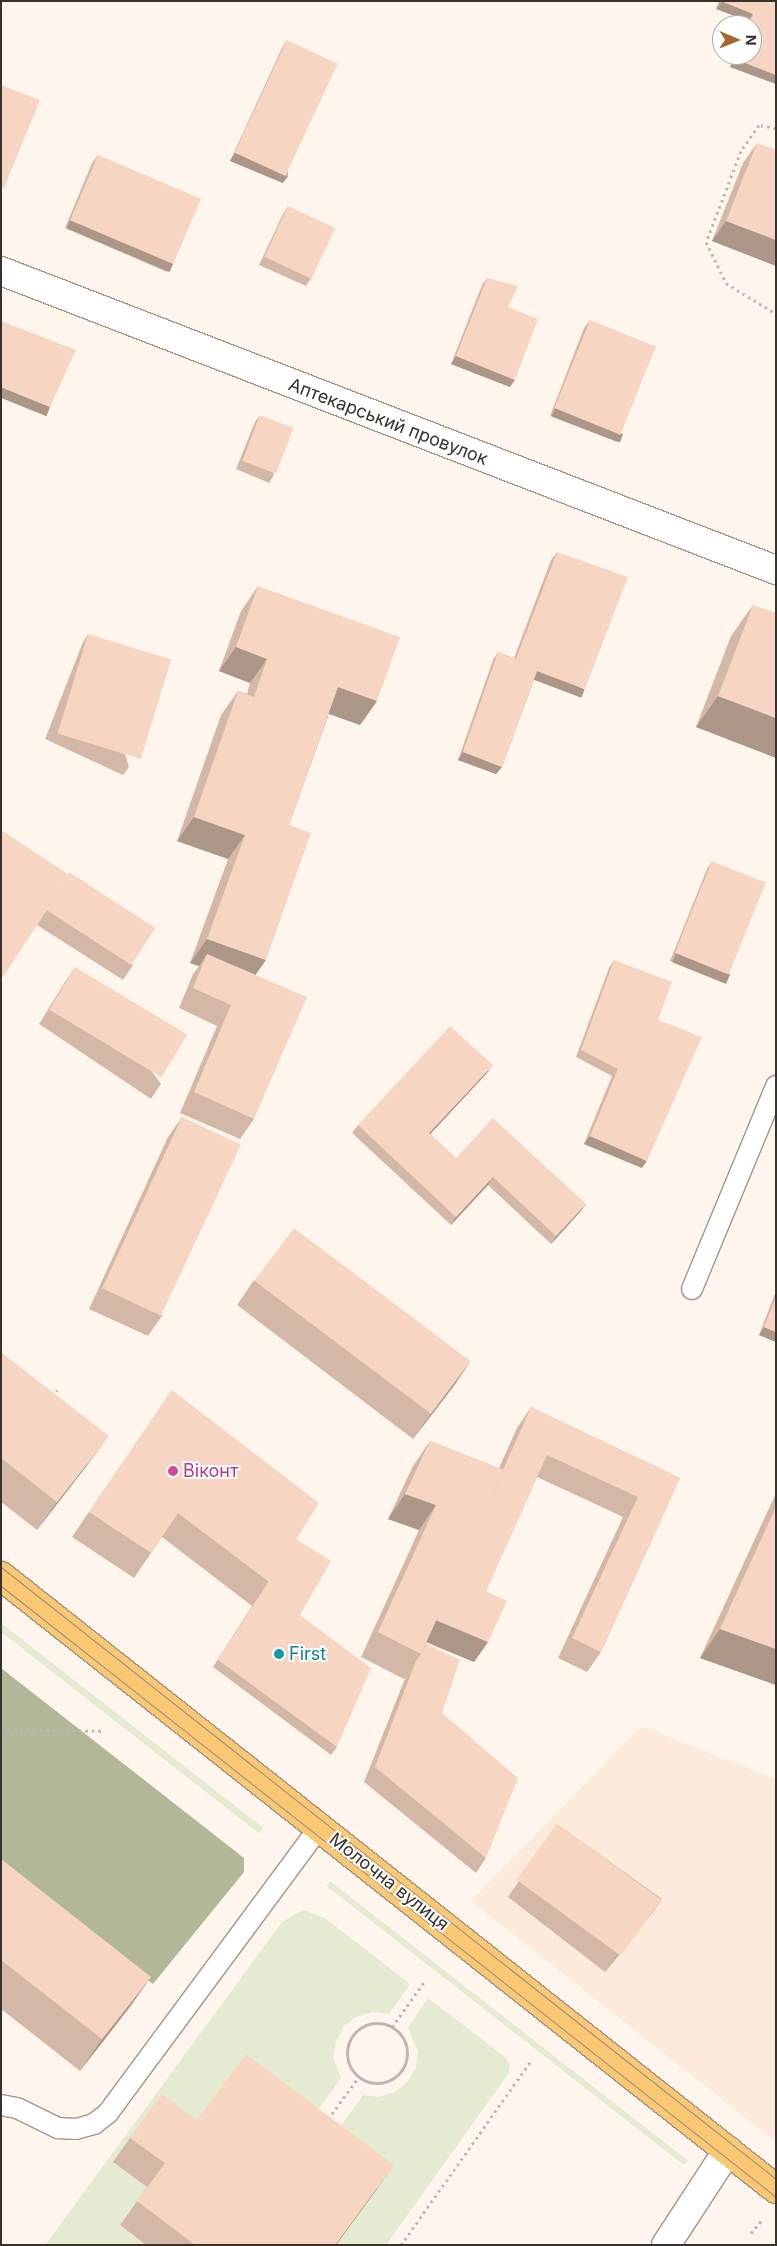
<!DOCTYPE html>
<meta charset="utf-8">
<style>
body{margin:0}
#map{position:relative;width:777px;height:2246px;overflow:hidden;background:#fef5ed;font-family:Inter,sans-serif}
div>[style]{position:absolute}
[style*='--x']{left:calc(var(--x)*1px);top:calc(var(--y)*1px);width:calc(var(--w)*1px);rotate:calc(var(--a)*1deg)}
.built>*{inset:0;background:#fceadc}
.green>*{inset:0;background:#e5ead2;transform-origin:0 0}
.forest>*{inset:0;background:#b1b797}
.path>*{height:3px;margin-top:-1.5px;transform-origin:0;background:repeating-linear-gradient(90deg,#beb6af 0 2.5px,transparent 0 6.5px)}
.path>.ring{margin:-1.5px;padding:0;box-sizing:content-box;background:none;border:3px solid #beb6af;border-radius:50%}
.roads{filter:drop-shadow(1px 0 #a4958a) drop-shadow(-1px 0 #a4958a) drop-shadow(0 1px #a4958a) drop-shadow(0 -1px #a4958a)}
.lane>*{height:20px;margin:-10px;padding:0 10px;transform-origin:10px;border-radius:10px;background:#fff}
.street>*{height:28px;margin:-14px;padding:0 14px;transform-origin:14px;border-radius:14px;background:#fff}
.primary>*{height:28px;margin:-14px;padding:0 14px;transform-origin:14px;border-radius:14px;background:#fac872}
.tram>*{height:1px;margin:-0.5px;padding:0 0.5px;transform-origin:0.5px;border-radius:0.5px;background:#948d86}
.wall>*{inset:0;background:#d4b8a7}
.shaded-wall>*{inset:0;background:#ac9688;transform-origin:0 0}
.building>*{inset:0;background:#f6d6c2;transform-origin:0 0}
.dots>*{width:14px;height:14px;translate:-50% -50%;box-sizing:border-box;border:2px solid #fff;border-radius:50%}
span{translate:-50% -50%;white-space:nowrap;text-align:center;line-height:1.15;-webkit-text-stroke:4px #fff;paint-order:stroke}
.street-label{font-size:18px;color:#38322d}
.hotel-label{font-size:18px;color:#b23c85}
.left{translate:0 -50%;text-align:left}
.culture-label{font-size:18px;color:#0d838f}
.frame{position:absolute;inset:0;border:2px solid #38322d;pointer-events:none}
.north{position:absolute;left:712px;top:15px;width:50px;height:50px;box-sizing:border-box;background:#fff;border:1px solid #afadab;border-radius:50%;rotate:91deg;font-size:14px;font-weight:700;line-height:20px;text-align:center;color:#38322d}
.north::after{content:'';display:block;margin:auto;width:18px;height:22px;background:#a86632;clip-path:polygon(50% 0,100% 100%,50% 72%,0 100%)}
</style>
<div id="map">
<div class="built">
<div style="clip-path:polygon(641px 1726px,776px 1779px,776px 2142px,471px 1901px)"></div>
</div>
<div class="green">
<div style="left:1px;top:1623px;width:333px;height:7px;rotate:38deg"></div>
<div style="left:330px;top:1881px;width:454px;height:6px;rotate:38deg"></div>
<div style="clip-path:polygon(303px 1910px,325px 1918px,410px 1984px,389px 2014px,372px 2012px,356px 2017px,343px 2027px,336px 2042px,333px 2058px,341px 2078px,302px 2132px,148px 2187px,120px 2225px,146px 2245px,46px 2244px,282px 1922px)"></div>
<div style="clip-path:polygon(428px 1998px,505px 2057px,510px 2065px,508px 2074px,386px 2245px,336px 2245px,377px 2189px,324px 2149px,363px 2095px,379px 2097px,395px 2092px,408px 2081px,416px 2067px,418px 2051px,408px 2028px)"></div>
</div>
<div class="forest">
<div style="clip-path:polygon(1px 1668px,244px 1858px,244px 1872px,153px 1984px,1px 1866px)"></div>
</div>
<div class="path">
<div style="--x:776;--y:128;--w:17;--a:-170"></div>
<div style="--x:759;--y:125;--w:32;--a:125"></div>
<div style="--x:741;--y:151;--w:97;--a:111"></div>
<div style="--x:706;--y:242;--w:46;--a:64"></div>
<div style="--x:726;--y:283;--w:59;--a:31.8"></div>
<div style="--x:52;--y:1396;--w:8;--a:-50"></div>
<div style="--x:1;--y:1729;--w:104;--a:1.1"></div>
<div class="ring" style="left:347px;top:2023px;width:57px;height:57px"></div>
<div style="--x:392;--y:2027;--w:57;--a:-54.3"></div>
<div style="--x:328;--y:2119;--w:52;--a:-53.6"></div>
<div style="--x:751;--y:2233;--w:16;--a:-50"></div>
<div style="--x:401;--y:2245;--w:224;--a:-54.8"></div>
</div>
<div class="roads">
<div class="lane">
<div style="--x:692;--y:1289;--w:220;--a:-67.5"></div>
<div style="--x:1;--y:2105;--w:16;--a:11"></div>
<div style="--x:17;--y:2108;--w:46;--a:26"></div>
<div style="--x:58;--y:2128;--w:18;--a:3"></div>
<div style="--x:76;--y:2129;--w:19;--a:-16"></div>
<div style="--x:94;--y:2124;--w:18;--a:-38"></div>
<div style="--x:108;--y:2113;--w:356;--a:-53.5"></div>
</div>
<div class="street">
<div style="--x:1;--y:271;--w:831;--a:21.1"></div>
<div style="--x:666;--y:2245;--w:113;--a:-56.9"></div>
</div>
<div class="primary">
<div style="--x:1;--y:1576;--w:988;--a:38.34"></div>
</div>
</div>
<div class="tram">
<div style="--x:1;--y:1567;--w:988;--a:38.3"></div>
<div style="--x:1;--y:1586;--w:987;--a:38.25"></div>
</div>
<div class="wall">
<div style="clip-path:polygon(719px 1px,776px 1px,776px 84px,730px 67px,734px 55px,752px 55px,752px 25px,746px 25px,748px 21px,716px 9px)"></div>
<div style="clip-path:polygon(287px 40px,288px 176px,283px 183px,230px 161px,282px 48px)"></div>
<div style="clip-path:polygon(757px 143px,776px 266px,712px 241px,743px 163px)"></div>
<div style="clip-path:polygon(98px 155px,173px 264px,167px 272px,65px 228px,92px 163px)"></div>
<div style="clip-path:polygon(288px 206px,311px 278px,306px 286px,259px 265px,283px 214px)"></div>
<div style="clip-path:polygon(487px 278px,508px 307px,510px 387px,451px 364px,482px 285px)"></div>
<div style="clip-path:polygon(590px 320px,617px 442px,550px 416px,584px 328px)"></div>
<div style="clip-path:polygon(260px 415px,274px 475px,269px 483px,236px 469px,255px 422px)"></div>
<div style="clip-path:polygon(557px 552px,580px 697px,534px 680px,502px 767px,496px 774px,458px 760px,493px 660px,498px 652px,514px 658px,551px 560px)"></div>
<div style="clip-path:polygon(258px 586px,377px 701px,360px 725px,329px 714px,289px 825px,256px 975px,254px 1119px,240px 1139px,180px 1113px,217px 1026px,179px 1008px,193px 974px,199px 966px,190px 963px,228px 859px,177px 841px,221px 715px,238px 691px,247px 694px,250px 683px,219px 671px,241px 611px)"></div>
<div style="clip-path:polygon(753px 605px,776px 758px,696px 727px,731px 636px)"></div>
<div style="clip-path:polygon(88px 634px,129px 767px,123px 775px,45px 739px,83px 642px)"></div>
<div style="clip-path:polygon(1px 830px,133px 965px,123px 980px,37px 925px)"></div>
<div style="clip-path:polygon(712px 861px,730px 975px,725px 983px,670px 961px,707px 869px)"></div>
<div style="clip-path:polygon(614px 960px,658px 1020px,642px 1168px,584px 1144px,612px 1076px,576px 1057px,609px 968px)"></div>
<div style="clip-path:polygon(75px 967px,161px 1084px,151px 1099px,39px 1024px,65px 982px)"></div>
<div style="clip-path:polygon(487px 1073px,430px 1134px,456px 1158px,586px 1204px,580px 1212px,551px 1244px,488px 1185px,451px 1225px,352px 1133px,358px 1125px)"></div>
<div style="clip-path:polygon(182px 1117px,162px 1316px,148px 1336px,89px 1309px,168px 1137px)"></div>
<div style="clip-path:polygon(254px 1280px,470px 1362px,453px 1387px,413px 1439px,237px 1305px)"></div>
<div style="clip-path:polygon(776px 1291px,776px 1342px,759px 1335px)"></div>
<div style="clip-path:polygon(1px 1352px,88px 1464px,37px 1530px,1px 1502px)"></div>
<div style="clip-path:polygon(172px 1390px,296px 1539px,300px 1615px,337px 1747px,331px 1755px,213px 1667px,254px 1603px,252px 1606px,162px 1537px,134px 1578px,72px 1537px)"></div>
<div style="clip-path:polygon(531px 1407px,680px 1478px,601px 1652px,587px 1672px,558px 1658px,623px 1517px,537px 1477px,486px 1591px,488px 1642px,474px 1662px,426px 1642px,426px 1644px,442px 1713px,486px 1858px,476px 1873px,364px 1782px,406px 1676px,404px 1679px,361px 1657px,419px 1530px,388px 1519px,413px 1466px,430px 1441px,499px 1468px,517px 1428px)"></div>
<div style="clip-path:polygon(776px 1493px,776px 1685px,700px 1658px)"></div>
<div style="clip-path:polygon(557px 1824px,662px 1899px,652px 1913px,605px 1972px,508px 1897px)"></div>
<div style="clip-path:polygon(1px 1859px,151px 1977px,129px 2008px,80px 2071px,1px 2009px)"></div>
<div style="clip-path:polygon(197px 2120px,377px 2189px,336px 2245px,146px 2245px,120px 2225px,147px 2187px,113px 2162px,130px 2138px)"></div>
</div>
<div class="shaded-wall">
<div style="clip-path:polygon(722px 2px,753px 14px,748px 21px,716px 9px)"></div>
<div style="clip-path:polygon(735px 59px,776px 75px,776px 84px,730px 67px)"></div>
<div style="clip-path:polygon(235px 153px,288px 176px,283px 183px,230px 161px)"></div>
<div style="left:70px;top:220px;width:112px;height:9px;rotate:23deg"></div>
<div style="clip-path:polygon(726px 221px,776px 240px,776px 266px,712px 241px)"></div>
<div style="clip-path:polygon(456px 356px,515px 380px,510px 387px,451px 364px)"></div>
<div style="left:1px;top:387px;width:53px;height:10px;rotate:22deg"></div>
<div style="left:555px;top:408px;width:73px;height:9px;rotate:21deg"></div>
<div style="clip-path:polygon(236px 647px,267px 659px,250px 683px,219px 671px)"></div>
<div style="left:537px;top:671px;width:51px;height:9px;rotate:21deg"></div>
<div style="clip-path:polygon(338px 687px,377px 701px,360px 725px,321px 711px)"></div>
<div style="clip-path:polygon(718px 696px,776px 718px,776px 758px,696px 727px)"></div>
<div style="clip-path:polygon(463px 752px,502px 767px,496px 774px,458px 760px)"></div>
<div style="clip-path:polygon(194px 817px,245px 835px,228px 859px,177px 841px)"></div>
<div style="clip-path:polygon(207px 939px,266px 960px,249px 984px,207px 954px,199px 966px,190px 963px)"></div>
<div style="left:676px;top:953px;width:58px;height:10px;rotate:22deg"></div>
<div style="clip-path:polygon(493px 1065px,487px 1073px,424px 1141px,429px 1133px)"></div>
<div style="clip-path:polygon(590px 1136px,647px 1161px,642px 1168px,584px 1144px)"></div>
<div style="clip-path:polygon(493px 1177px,488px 1185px,451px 1225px,456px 1217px)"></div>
<div style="clip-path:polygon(586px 1204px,580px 1212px,551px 1244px,556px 1236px)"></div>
<div style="clip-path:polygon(764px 1327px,776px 1332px,776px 1342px,759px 1335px)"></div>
<div style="clip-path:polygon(470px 1362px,453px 1387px,413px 1439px,430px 1415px)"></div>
<div style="clip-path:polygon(109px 1436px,88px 1464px,37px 1530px,57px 1502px)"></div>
<div style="clip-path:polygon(405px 1494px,436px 1505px,419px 1530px,388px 1519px)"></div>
<div style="clip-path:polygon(435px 1620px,488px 1642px,474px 1662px,421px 1640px)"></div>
<div style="clip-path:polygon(720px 1629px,776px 1649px,776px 1685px,700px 1658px)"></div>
<div style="clip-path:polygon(662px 1899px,652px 1913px,605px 1972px,616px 1957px)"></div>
<div style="clip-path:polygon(151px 1977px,129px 2008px,80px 2071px,102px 2039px)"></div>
<div style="clip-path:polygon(394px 2165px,377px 2189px,336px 2245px,335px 2245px)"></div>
</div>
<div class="building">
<div style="clip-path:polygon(722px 1px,776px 1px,776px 75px,735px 59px,737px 55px,752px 55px,752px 25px,749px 25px,753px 14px)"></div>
<div style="left:287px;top:40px;width:56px;height:124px;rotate:25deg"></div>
<div style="clip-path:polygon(1px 85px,40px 100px,4px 188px,1px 187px)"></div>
<div style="clip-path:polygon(757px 143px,776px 150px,776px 240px,726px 221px)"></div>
<div style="left:98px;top:155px;width:112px;height:71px;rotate:23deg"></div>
<div style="left:288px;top:206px;width:52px;height:56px;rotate:25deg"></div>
<div style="clip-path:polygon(487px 278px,518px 286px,508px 307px,538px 319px,515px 380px,456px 356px)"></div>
<div style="left:590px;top:320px;width:71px;height:95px;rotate:22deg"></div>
<div style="clip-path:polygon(1px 321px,76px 350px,50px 407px,1px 387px)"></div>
<div style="left:260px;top:415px;width:36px;height:49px;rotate:21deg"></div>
<div style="clip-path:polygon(557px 552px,628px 577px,585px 689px,537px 671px,502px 767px,463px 752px,498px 652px,516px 659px)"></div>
<div style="clip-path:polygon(258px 586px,400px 637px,377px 701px,338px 687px,289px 825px,311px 833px,266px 960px,207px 939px,245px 835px,194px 817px,238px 691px,254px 697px,267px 659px,236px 647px)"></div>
<div style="clip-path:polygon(753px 605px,776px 613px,776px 718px,718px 696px)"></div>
<div style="left:88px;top:634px;width:87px;height:104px;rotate:17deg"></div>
<div style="clip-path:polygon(1px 830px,68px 874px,46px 909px,47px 910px,1px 980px)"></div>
<div style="left:712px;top:861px;width:58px;height:99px;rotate:22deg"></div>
<div style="left:69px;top:872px;width:103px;height:44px;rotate:33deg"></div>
<div style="clip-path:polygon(207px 954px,307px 997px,254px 1119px,194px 1092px,231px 1005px,193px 988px)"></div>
<div style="clip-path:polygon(614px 960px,672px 982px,658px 1020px,702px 1037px,647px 1161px,590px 1136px,618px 1069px,581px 1050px)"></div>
<div style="left:75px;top:967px;width:131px;height:50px;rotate:31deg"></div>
<div style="clip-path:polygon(450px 1026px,493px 1065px,429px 1133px,456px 1158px,493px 1118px,586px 1204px,556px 1236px,493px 1177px,456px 1217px,358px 1125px)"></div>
<div style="left:182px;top:1117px;width:65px;height:189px;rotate:25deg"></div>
<div style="left:294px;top:1228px;width:221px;height:66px;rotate:37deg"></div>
<div style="clip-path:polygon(776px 1297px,776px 1332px,764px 1327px)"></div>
<div style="clip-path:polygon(1px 1352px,109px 1436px,57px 1502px,1px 1458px)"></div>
<div style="clip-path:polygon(172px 1390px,319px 1503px,269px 1582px,178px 1513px,151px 1553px,89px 1512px)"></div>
<div style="clip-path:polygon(531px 1407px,680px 1478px,601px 1652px,572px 1638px,638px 1497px,547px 1455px,486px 1591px,507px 1601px,488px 1642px,436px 1620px,504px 1470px,503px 1470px)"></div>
<div style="clip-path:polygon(430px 1441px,504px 1470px,421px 1654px,378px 1632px,436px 1505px,405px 1494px)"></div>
<div style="clip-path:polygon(776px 1507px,776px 1649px,720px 1629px)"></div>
<div style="clip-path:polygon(296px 1539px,331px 1561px,300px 1615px,371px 1668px,337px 1747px,218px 1660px)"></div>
<div style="clip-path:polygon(426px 1644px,460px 1660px,442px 1713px,518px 1778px,486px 1858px,375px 1767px,416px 1661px,421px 1654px)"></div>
<div style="left:557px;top:1824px;width:129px;height:69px;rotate:36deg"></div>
<div style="clip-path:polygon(1px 1859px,151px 1977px,102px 2039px,1px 1960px)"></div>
<div style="clip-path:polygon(246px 2054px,394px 2165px,335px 2245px,195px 2245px,137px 2201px,165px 2163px,130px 2138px,162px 2094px,197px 2120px)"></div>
</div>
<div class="dots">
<div style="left:173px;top:1471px;background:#d1479c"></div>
<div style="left:279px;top:1654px;background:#0f9aa8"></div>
</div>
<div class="street-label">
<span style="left:388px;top:422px;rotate:21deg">Аптекарський провулок</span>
<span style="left:389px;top:1882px;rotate:38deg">Молочна вулиця</span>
</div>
<div class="hotel-label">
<span class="left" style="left:183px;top:1471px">Віконт</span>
</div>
<div class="culture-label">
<span class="left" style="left:289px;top:1654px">First</span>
</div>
<div class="frame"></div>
<div class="north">N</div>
</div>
